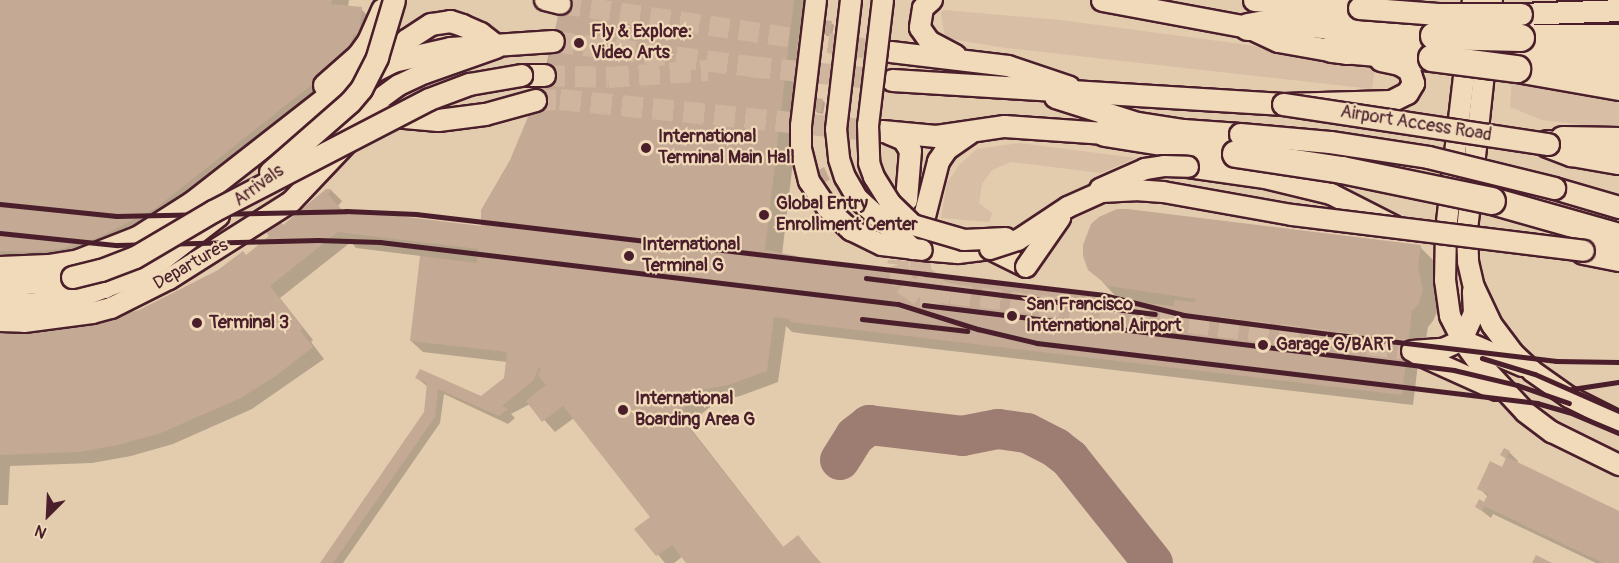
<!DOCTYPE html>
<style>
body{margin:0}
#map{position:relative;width:1619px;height:563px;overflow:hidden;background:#f0dab9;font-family:Pangolin,sans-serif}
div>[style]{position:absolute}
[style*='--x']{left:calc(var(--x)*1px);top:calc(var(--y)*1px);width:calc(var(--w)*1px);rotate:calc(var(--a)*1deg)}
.built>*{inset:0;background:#e3cbae;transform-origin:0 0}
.green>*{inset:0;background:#d8bea4}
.shadow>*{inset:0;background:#0003}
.taxiway>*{height:40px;margin:-20px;padding:0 20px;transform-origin:20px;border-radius:20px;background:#9d7c72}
.building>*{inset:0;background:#c4a994;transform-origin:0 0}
.secondary-tunnel>*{height:20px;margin-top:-10px;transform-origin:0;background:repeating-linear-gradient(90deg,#cfb59d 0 20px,transparent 0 30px)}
.primary-tunnel>*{height:21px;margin-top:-10.5px;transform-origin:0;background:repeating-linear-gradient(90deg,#cfb59d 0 21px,transparent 0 31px)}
.roads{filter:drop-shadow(2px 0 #4a1f2b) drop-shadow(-2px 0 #4a1f2b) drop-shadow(0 2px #4a1f2b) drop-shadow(0 -2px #4a1f2b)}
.secondary>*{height:20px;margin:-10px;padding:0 10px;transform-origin:10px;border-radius:10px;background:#f0dab9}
.primary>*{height:21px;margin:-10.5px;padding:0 10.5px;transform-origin:10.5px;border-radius:10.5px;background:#f0dab9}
.highway>*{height:26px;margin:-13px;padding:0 13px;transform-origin:13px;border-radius:13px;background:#f0dab9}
.rail>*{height:4.5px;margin:-2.25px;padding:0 2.25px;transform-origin:2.25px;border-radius:2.25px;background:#4a1f2b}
.bridges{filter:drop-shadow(2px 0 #4a1f2b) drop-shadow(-2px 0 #4a1f2b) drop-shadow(0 2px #4a1f2b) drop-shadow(0 -2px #4a1f2b)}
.secondary-bridge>*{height:20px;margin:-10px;padding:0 10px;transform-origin:10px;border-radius:10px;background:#f0dab9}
.primary-bridge>*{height:21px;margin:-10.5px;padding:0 10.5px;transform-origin:10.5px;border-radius:10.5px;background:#f0dab9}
.highway-bridge>*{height:26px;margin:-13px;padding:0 13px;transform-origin:13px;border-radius:13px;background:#f0dab9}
.dots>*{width:16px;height:16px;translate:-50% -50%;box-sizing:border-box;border:3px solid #f0dab9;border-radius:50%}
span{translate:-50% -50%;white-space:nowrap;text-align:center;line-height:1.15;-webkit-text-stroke:4.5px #f0dab9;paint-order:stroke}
.poi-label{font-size:18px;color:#4a1f2b;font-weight:700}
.left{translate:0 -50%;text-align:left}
.street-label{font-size:18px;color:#4a1f2b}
.north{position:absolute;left:18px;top:485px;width:60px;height:60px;-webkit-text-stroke:4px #f0dab9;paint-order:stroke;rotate:204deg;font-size:16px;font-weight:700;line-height:24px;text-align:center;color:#4a1f2b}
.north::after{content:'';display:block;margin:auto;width:21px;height:27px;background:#4a1f2b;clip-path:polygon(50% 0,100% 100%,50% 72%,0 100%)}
</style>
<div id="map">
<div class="built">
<div style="left:0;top:0;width:1619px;height:563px"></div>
</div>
<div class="green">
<div style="clip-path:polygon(944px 10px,1060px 20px,1248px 45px,1375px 67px,1372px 89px,1006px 48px,945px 38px,941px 13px)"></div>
<div style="clip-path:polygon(1512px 79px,1619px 96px,1619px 129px,1542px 120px,1510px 107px)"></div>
<div style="clip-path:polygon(1019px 143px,1136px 158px,1101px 173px,1011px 162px,992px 170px,982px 184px,979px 203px,992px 213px,989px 222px,941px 218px,947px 183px,960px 164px,977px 149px)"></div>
</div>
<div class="shadow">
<div style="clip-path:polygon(0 0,349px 0,348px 7px,361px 9px,377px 25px,364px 65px,116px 253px,0 264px)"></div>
<div style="clip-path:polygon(563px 0,812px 0,782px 255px,797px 257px,802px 263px,1120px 301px,1087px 265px,1420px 247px,1436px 263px,1433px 284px,1439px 307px,1433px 321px,1428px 327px,1426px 339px,1421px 339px,1413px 405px,806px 334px,792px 332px,786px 326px,778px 382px,740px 396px,710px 402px,710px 407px,688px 425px,784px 548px,798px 537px,821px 563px,688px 563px,683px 556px,674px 563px,665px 563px,637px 529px,652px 517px,574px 418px,555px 432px,530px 404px,511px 414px,515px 418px,508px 424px,444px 394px,440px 423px,343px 563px,321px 563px,426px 413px,428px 387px,417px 378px,481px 398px,505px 379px,507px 362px,423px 352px,411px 341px,421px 256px,356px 248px,351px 242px,280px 298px,313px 340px,311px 342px,324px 359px,252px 409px,173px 444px,131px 456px,92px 463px,10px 466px,8px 505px,0 505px,0 333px,79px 329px,139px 312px,247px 257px,271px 237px,275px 217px,284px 226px,327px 190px,330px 189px,342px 201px,338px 206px,342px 210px,483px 228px,537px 100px)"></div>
<div style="clip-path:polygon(831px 23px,834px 25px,832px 36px,827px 36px,824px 33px)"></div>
<div style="clip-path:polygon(822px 100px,825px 103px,823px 114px,818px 113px,815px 111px)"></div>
<div style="clip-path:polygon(1509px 452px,1518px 461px,1516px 464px,1619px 512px,1619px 563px,1596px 563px,1493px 514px,1491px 518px,1477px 507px,1485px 504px,1488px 497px,1479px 488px,1502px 469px,1507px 460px,1502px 455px)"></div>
</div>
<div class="taxiway">
<div style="--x:840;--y:460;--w:28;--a:-58"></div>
<div style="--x:855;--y:436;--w:18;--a:-38"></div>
<div style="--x:869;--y:425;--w:94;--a:6.7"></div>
<div style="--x:962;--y:436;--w:37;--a:-11"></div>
<div style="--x:998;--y:429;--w:29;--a:8"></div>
<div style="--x:1027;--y:433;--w:33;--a:27"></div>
<div style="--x:1056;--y:448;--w:18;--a:38"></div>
<div style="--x:1070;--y:459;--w:133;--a:51.4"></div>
</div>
<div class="building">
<div style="clip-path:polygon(0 0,332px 0,331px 4px,362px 7px,359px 35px,354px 34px,349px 49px,333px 68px,156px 208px,100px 237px,61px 249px,30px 252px,0 251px)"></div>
<div style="clip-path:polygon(561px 0,794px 0,765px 250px,797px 256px,797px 261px,1174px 306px,1174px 300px,1195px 302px,1196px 299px,1108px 286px,1088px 270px,1083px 256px,1083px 245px,1091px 224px,1099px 217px,1117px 209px,1127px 209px,1421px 245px,1418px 267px,1423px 290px,1418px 305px,1412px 311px,1402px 395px,790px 322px,790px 319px,774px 317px,767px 371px,728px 385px,699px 390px,700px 395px,677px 413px,783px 547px,798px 535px,820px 563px,686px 563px,672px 545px,656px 556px,634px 529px,650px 517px,563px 406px,542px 422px,526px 401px,546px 385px,538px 375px,541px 368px,539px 367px,533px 381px,502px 406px,508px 409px,499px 416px,438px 389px,435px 417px,333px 563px,320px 563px,424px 412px,427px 383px,415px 378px,420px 369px,481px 396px,504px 378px,507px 352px,410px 341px,420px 256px,477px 263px,478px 249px,338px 232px,270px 286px,303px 328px,300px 330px,313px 347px,277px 375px,241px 398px,161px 433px,118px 445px,79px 452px,0 455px,0 332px,79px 327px,139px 310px,218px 270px,243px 251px,246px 255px,269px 236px,261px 226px,275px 215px,283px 225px,326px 189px,332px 190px,328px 194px,341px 209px,481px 226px,481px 210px,510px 160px,535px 100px,549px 60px)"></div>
<div style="left:824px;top:20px;width:8px;height:14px;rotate:7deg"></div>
<div style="left:815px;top:98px;width:8px;height:13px;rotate:7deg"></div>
<div style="clip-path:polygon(824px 167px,830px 180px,822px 183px,817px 171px)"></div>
<div style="clip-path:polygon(1504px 448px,1510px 451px,1507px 457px,1619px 511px,1619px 563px,1603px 563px,1484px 506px,1482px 511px,1475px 507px,1479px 499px,1484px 502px,1488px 494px,1477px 489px,1490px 461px,1502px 467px,1506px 458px,1500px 455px)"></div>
<div style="clip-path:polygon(1536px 555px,1552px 563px,1532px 563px)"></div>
</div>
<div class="secondary-tunnel">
<div style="--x:561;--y:4;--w:333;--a:8.3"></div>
<div style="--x:951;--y:294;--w:465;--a:7"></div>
</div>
<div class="primary-tunnel">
<div style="--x:553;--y:41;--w:199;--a:7.2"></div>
<div style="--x:750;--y:66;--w:143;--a:5.6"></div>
<div style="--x:544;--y:75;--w:64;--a:1.8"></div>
<div style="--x:608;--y:77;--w:100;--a:-4"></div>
<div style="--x:535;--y:100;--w:25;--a:-2"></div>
<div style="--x:560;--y:99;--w:324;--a:5.7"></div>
<div style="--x:924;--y:216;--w:34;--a:98"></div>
<div style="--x:919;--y:250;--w:23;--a:85"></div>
<div style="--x:921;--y:273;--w:25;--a:43"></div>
<div style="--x:939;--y:290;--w:13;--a:18"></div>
<div style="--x:901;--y:229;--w:35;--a:95"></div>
<div style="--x:898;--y:264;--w:20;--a:75"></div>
<div style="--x:903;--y:283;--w:21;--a:35"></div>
<div style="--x:920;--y:295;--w:31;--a:-2"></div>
</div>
<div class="roads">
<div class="secondary">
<div style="--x:545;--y:0;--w:16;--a:14"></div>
<div style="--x:932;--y:0;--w:12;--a:138"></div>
<div style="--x:923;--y:8;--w:20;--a:99"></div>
<div style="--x:920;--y:28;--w:16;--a:55"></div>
<div style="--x:929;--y:41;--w:30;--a:28"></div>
<div style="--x:1473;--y:0;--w:232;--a:96.7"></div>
<div style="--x:1446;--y:230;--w:50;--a:91.1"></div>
<div style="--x:1445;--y:280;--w:36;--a:82"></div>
<div style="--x:1450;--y:316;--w:27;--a:63"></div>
<div style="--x:1462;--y:340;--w:24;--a:54"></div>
<div style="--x:1476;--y:359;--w:72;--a:47.2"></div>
<div style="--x:1525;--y:412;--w:34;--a:37"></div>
<div style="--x:1552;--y:432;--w:75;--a:26.2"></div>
<div style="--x:1492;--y:0;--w:231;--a:96.2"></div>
<div style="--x:1467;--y:230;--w:32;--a:88"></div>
<div style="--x:1468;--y:262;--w:26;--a:77"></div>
<div style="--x:1474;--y:287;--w:42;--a:64.7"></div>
<div style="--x:1492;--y:325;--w:36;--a:53"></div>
<div style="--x:1514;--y:354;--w:25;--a:43"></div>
<div style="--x:1532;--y:371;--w:45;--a:35.1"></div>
<div style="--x:1569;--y:397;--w:56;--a:26.6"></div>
<div style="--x:891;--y:52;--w:118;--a:6.8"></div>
<div style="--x:1008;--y:66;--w:65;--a:18.7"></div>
<div style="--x:296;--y:160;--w:127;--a:-36.1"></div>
<div style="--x:399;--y:85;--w:29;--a:-25"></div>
<div style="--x:425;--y:73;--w:75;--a:-19.4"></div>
<div style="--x:1188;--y:167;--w:78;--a:8.1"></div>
<div style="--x:1265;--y:178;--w:68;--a:13.6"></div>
<div style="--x:1331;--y:194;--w:71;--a:26.9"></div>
<div style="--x:922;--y:250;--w:36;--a:5"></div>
<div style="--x:958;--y:253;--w:32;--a:-7"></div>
<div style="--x:990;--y:249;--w:40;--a:26.6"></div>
<div style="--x:0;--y:302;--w:31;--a:4"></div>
<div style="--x:31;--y:304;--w:58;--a:-10"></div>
<div style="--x:88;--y:294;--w:45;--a:-20.9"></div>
<div style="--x:130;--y:278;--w:37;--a:-29"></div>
<div style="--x:162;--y:260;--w:72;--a:-37.7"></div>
<div style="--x:0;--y:321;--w:24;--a:2"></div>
<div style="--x:24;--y:322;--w:69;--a:-7.5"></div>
<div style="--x:92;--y:313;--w:20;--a:-15"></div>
<div style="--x:111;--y:308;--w:65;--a:-26.6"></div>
<div style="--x:169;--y:279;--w:144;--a:-32.3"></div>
<div style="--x:291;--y:202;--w:80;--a:-46.5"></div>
<div style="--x:1464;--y:341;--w:63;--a:23.3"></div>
<div style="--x:1412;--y:351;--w:31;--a:-4"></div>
<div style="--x:1443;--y:349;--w:21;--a:-25"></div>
<div style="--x:1462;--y:340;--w:30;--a:-66"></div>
<div style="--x:1474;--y:313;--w:21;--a:-93"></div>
<div style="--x:1417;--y:354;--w:88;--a:24.2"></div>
</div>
<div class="primary">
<div style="--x:1102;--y:0;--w:148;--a:10.5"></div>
<div style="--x:1248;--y:27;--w:33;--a:25"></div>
<div style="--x:1278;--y:41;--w:70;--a:9.9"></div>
<div style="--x:1254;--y:0;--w:105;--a:4.4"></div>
<div style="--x:1521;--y:14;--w:98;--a:-2.3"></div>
<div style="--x:393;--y:61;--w:25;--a:-58"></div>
<div style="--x:406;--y:40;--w:30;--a:-33"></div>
<div style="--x:431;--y:24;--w:19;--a:-9"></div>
<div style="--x:450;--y:21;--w:13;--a:18"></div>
<div style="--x:462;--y:25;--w:20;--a:24"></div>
<div style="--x:480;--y:33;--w:18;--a:38"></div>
<div style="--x:521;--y:75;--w:23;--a:0"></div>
<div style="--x:892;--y:80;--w:392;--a:3.5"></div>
<div style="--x:1283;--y:104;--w:108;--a:-1.6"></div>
<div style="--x:1391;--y:101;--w:18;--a:-27"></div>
<div style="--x:1407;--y:93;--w:12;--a:-59"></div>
<div style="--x:1413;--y:83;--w:14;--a:-107"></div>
<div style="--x:1409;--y:70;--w:12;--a:-149"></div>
<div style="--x:1399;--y:64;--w:19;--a:-168"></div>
<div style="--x:324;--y:85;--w:45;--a:-41.4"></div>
<div style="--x:358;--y:55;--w:17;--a:-54"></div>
<div style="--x:368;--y:41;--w:35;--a:-66"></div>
<div style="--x:1055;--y:97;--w:86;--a:17.6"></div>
<div style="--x:1137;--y:123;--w:47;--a:8.7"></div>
<div style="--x:1183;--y:130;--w:57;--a:4"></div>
<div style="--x:360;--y:113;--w:78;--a:5.1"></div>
<div style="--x:438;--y:120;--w:47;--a:-7.3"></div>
<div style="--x:485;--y:114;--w:52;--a:-15.6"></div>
<div style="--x:882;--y:131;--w:54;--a:5.3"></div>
<div style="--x:936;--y:136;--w:69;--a:-8.4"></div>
<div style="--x:1004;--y:126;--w:101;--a:4"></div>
<div style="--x:1105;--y:133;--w:78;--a:-2.2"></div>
<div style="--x:889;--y:133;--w:15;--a:23"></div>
<div style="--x:903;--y:139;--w:13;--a:58"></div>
<div style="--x:910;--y:150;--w:50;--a:94.6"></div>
<div style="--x:1554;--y:188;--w:68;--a:16.3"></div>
<div style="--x:924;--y:216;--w:57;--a:-75.7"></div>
<div style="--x:938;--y:161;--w:14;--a:-56"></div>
<div style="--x:946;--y:149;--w:28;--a:-35"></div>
<div style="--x:0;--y:267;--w:48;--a:-2.4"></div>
<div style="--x:48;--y:265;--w:30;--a:-9"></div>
<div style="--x:78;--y:260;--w:63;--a:-21.3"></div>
<div style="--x:137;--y:237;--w:65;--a:-32.5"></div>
<div style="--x:192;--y:202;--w:179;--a:-38"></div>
<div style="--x:333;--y:92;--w:68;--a:-27.3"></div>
<div style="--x:393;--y:61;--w:58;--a:-12.8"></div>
<div style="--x:450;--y:48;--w:103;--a:-3.9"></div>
<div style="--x:0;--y:284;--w:50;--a:-2.3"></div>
<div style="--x:50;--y:282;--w:23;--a:-13"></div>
<div style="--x:105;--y:287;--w:38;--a:-63"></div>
</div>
<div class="highway">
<div style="--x:1248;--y:27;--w:34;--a:-10"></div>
<div style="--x:1281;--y:21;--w:154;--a:5.6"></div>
<div style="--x:1521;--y:38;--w:98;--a:0"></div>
<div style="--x:1332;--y:49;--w:100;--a:5.1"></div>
<div style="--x:1519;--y:54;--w:100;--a:4"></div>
<div style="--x:1517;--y:69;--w:104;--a:10"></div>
<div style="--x:1105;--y:133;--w:133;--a:9.1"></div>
<div style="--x:1563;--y:140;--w:56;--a:1"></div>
<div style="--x:1548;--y:144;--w:26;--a:21"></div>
<div style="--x:1572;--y:153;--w:48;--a:9.7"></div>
<div style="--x:1492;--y:201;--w:132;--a:15.8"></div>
<div style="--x:1584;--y:251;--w:36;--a:11"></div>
</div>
</div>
<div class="rail">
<div style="--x:0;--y:204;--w:117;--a:5.9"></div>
<div style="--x:116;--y:216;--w:230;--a:-1.2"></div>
<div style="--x:346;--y:211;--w:70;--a:2.5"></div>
<div style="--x:416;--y:214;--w:693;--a:6.71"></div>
<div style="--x:1104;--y:295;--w:82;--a:14"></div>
<div style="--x:1184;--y:315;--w:156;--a:7.4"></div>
<div style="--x:1339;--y:335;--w:219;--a:6.8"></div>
<div style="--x:1556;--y:361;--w:63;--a:0.9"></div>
<div style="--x:0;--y:233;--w:118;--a:5.9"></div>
<div style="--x:117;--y:245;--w:201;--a:-1.4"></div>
<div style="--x:318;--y:240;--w:62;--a:1.8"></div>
<div style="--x:380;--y:242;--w:522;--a:6.83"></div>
<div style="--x:898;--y:304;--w:84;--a:17.4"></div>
<div style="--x:978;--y:329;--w:61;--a:13.3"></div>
<div style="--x:1037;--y:343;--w:504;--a:6.84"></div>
<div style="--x:1537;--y:403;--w:33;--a:16"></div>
<div style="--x:1569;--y:412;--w:54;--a:22.8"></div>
<div style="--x:866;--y:278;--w:291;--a:7.1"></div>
<div style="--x:924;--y:305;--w:534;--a:6.99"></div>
<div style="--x:1454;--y:370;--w:65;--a:13.4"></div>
<div style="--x:1517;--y:385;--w:55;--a:19.1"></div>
<div style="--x:862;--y:319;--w:106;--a:6.5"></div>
<div style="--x:1482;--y:358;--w:55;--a:16.8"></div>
<div style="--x:1535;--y:374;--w:92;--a:23.8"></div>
<div style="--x:1572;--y:389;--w:48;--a:-8.5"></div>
</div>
<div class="bridges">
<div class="secondary-bridge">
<div style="--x:816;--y:0;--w:126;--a:96.8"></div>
<div style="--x:801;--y:125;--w:24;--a:90"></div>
<div style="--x:801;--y:149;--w:33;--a:76"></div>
<div style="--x:809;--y:181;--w:32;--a:56"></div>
<div style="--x:827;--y:208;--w:33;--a:43"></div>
<div style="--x:851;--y:230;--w:34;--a:26"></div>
<div style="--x:882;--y:245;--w:40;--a:7.1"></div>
<div style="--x:851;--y:0;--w:130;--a:96.6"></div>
<div style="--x:836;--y:129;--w:30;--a:84"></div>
<div style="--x:839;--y:159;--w:19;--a:72"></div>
<div style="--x:845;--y:177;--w:24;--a:60"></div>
<div style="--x:857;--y:198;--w:76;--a:42.3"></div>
<div style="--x:883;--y:0;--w:126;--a:96.8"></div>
<div style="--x:868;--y:125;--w:38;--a:88"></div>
<div style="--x:869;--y:163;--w:15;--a:70"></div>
<div style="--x:874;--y:177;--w:31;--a:58"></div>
<div style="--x:890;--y:203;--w:32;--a:44"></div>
<div style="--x:913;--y:225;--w:53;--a:16.4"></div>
<div style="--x:964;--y:240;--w:42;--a:-2.7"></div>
<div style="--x:1100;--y:189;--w:49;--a:-24"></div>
<div style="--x:1145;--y:169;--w:19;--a:-9"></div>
<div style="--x:1164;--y:166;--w:24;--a:2"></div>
<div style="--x:990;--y:249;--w:29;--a:-18"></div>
<div style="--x:1018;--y:240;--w:60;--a:-33.4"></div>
<div style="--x:1068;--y:207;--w:37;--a:-24"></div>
<div style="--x:1102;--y:192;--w:33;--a:-3"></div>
<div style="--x:1135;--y:190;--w:28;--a:4"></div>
<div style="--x:1163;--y:192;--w:131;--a:10.1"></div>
<div style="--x:1292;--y:215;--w:294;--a:7"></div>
<div style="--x:1026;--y:267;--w:60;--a:-55.2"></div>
</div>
<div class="primary-bridge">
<div style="--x:1359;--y:8;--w:79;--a:4.3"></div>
<div style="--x:1438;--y:14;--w:83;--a:0"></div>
<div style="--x:1283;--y:104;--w:268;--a:8.6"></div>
<div style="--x:1240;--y:134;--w:90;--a:5.1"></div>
<div style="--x:1330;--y:142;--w:99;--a:8.7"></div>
<div style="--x:1428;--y:157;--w:130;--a:13.8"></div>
<div style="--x:270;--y:172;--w:106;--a:-41.2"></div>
<div style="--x:350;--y:102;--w:17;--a:-50"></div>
<div style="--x:361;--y:89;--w:36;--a:-63"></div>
<div style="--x:377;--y:57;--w:59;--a:-73.4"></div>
<div style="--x:72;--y:277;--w:30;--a:-14"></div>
<div style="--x:101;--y:270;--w:36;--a:-21"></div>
<div style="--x:135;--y:257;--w:91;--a:-30.5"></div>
<div style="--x:213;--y:211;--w:243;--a:-27.4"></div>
<div style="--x:429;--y:99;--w:43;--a:-20.6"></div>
<div style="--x:469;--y:84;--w:53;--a:-9.8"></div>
</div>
<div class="highway-bridge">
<div style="--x:1434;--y:36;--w:87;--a:1.3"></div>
<div style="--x:1432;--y:58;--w:86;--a:7.4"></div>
<div style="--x:1236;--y:154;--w:107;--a:8.6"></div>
<div style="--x:1342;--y:170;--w:153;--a:11.7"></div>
</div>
</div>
<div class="dots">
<div style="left:579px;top:43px;background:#4a1f2b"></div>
<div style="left:646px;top:148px;background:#4a1f2b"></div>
<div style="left:764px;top:215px;background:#4a1f2b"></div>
<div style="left:629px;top:256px;background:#4a1f2b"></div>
<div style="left:1012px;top:316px;background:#4a1f2b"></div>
<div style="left:197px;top:323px;background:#4a1f2b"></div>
<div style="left:1263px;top:345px;background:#4a1f2b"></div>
<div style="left:623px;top:410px;background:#4a1f2b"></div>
</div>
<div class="poi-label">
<span class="left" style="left:591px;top:43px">Fly &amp; Explore:<br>Video Arts</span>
<span class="left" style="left:658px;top:148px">International<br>Terminal Main Hall</span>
<span class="left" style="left:776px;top:215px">Global Entry<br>Enrollment Center</span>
<span class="left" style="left:642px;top:256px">International<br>Terminal G</span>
<span class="left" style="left:1026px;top:316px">San Francisco<br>International Airport</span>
<span class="left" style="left:209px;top:323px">Terminal 3</span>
<span class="left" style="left:1276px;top:345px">Garage G/BART</span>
<span class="left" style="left:635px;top:410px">International<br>Boarding Area G</span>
</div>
<div class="street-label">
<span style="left:1416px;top:124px;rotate:9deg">Airport Access Road</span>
<span style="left:259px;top:186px;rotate:-36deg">Arrivals</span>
<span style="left:191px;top:265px;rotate:-30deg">Departures</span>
</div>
<div class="north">N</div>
</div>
